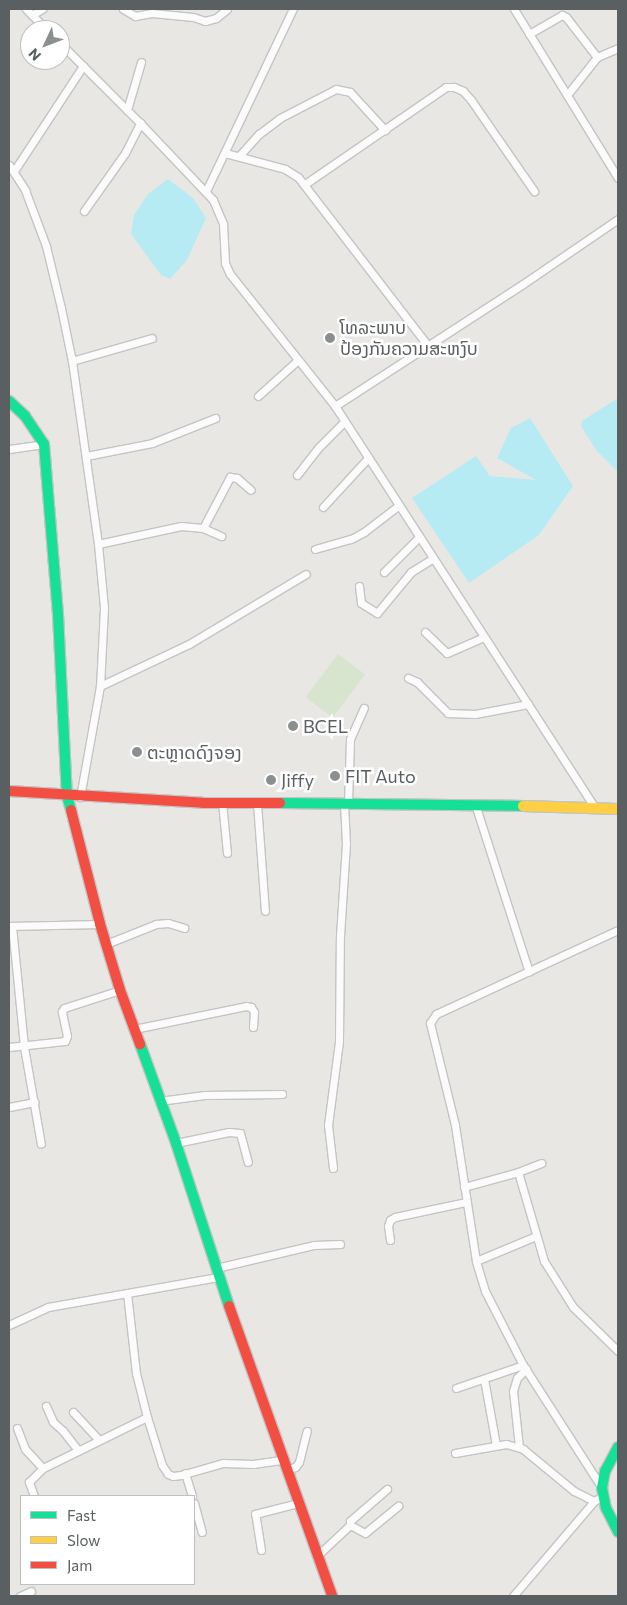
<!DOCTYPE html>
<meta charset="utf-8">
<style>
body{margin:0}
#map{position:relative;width:627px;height:1605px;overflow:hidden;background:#e9e7e4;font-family:Commissioner,"Noto Sans Lao",sans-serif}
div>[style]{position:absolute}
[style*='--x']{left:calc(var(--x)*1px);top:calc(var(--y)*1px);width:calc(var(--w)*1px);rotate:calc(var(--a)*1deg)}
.green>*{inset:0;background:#d7e5cf;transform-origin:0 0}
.water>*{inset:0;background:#b7ebf4}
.roads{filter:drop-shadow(1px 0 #c4c4c4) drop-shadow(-1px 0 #c4c4c4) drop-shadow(0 1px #c4c4c4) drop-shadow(0 -1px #c4c4c4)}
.street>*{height:7px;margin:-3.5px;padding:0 3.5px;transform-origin:3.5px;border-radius:3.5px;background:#fcfbfb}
.fast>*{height:10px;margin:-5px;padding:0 5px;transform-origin:5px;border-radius:5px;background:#16e098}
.slow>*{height:10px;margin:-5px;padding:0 5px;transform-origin:5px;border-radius:5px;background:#ffcf43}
.jam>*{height:10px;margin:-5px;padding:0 5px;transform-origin:5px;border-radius:5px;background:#f24e42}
.dots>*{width:14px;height:14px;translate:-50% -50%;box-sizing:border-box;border:2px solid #fff;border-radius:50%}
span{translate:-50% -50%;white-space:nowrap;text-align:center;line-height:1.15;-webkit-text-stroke:5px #fff;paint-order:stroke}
.poi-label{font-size:18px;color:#5a6062}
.left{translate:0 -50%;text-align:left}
.frame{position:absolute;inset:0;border:10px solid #5a6062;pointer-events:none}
.legend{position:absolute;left:20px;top:1495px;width:175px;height:90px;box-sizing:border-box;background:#fff;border:1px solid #bdbfc0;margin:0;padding:6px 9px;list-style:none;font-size:15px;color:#5a6062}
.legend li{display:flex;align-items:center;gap:10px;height:25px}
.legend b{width:25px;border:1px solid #bdbfc0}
.north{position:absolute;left:20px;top:20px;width:50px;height:50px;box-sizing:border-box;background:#fff;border:1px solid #bdbfc0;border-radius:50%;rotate:227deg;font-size:14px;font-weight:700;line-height:20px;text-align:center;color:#5a6062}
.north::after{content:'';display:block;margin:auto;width:18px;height:22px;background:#8c8f90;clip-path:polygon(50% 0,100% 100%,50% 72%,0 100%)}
</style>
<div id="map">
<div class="green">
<div style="left:338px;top:654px;width:34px;height:54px;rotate:37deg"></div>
</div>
<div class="water">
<div style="clip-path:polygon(168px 179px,193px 198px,206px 218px,187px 260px,170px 279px,161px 275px,131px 234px,134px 215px,148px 194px)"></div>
<div style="clip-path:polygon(618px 398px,618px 472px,596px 450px,581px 426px,582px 421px)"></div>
<div style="clip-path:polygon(530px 418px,573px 486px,539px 535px,469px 583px,412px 498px,476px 456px,490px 476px,536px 480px,497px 458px,511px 428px)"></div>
</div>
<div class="roads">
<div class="street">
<div style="--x:26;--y:9;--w:30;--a:45"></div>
<div style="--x:123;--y:9;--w:14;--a:30"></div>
<div style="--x:135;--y:16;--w:17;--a:-10"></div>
<div style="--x:152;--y:13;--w:41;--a:5.6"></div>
<div style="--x:193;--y:17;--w:13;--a:18"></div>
<div style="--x:205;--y:21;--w:11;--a:-15"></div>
<div style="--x:216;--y:18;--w:14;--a:-39"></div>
<div style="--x:514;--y:9;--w:198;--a:58.4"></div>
<div style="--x:32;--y:15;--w:12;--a:-31"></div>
<div style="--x:529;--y:34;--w:38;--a:-30"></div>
<div style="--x:562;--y:15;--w:4;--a:27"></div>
<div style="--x:566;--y:17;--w:51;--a:52.2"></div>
<div style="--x:60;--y:43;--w:113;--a:45"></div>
<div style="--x:140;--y:123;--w:106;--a:46.5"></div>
<div style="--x:213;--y:200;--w:26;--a:67"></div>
<div style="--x:223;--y:224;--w:39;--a:87"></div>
<div style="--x:225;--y:263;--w:12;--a:66"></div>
<div style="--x:230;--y:274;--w:169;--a:51.5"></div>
<div style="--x:335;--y:406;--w:477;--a:57.1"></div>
<div style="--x:567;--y:95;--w:48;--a:-51.7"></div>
<div style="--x:597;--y:57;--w:23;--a:-23"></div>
<div style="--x:127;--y:110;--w:50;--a:-73.7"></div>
<div style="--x:225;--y:153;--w:62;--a:14.9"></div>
<div style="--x:285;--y:169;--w:15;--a:32"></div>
<div style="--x:298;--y:177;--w:213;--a:52.4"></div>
<div style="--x:239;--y:156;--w:30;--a:-48"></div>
<div style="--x:259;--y:134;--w:26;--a:-37"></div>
<div style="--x:280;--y:118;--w:63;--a:-27.4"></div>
<div style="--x:336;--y:89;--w:14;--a:12"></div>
<div style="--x:350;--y:92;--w:52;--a:47.4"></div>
<div style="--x:9;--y:165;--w:30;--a:57"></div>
<div style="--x:25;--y:190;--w:60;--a:69.4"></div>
<div style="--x:46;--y:246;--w:64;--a:76.4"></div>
<div style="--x:61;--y:308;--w:54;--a:78.3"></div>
<div style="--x:72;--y:361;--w:185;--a:81.9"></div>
<div style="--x:98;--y:544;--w:64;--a:84.6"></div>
<div style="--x:104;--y:608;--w:78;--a:92.9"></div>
<div style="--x:100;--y:686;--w:113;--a:100.2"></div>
<div style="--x:14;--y:171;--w:126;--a:-56.7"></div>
<div style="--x:305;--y:184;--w:171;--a:-34.5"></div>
<div style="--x:446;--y:87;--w:8;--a:0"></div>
<div style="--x:454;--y:87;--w:10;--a:24"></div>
<div style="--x:463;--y:91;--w:12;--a:48"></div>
<div style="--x:471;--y:100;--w:111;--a:55.3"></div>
<div style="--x:206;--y:191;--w:202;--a:-64.5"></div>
<div style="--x:84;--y:211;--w:71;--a:-54.7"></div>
<div style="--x:125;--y:153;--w:34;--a:-63"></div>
<div style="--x:72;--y:361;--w:83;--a:-16"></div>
<div style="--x:258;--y:396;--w:54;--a:-42"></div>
<div style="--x:335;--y:406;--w:224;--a:-33"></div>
<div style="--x:523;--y:284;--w:115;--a:-34.4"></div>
<div style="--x:9;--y:449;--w:35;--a:-8"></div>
<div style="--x:86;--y:456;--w:67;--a:-11.1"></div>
<div style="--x:152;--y:443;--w:68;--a:-21.6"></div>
<div style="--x:297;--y:475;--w:34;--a:-52"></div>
<div style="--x:318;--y:448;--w:37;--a:-45"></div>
<div style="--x:323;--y:507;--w:67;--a:-47.4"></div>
<div style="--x:203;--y:528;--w:58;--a:-62.1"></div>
<div style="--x:230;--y:477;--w:7;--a:8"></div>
<div style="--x:237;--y:478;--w:18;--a:41"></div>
<div style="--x:98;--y:544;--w:85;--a:-12.2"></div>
<div style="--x:181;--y:526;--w:22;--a:5"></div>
<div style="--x:203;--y:528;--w:20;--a:24"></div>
<div style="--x:315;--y:549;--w:37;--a:-16"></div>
<div style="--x:351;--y:539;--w:15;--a:-28"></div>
<div style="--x:364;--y:532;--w:44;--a:-37.6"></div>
<div style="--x:384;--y:572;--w:49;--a:-45"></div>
<div style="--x:359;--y:586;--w:17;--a:83"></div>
<div style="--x:361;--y:603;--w:19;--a:32"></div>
<div style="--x:377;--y:613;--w:53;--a:-50.3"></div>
<div style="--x:411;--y:572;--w:26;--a:-32"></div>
<div style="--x:425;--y:632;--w:30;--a:44"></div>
<div style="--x:447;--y:653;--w:40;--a:-23.4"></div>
<div style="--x:408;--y:678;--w:10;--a:24"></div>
<div style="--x:417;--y:682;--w:44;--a:45"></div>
<div style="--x:448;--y:713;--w:27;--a:2"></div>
<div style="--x:475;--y:714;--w:54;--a:-10.7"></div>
<div style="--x:100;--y:686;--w:98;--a:-25.3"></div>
<div style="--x:189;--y:644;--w:136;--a:-30.9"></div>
<div style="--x:222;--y:802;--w:51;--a:84.4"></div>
<div style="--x:257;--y:803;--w:108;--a:85.8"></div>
<div style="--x:348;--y:803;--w:64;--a:-88.2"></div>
<div style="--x:350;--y:739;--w:34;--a:-66"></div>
<div style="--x:475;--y:804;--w:176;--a:72.2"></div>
<div style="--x:9;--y:926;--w:91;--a:-1.3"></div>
<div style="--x:12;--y:926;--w:122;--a:84.3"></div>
<div style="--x:24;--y:1047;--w:98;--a:80.1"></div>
<div style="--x:106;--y:944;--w:54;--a:-21.8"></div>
<div style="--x:156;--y:924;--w:12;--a:-5"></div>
<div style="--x:168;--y:923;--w:17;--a:17"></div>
<div style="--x:134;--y:1029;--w:114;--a:-11.6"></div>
<div style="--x:246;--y:1006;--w:5;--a:11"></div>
<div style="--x:251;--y:1007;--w:6;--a:59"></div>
<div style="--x:254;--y:1012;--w:15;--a:94"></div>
<div style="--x:9;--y:1047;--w:56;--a:-6.1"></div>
<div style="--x:65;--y:1041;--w:5;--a:-68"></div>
<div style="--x:67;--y:1036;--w:25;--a:-102"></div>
<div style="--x:62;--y:1012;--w:4;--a:-63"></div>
<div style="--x:64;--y:1008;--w:59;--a:-17.8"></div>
<div style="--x:159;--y:1101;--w:46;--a:-7.4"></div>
<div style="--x:205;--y:1095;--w:77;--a:-0.7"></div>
<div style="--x:9;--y:1107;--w:26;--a:-11"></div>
<div style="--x:176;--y:1143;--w:54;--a:-11.7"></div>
<div style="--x:229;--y:1132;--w:11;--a:5"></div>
<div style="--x:240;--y:1133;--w:30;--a:75"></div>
<div style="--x:333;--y:1168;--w:43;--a:-96.6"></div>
<div style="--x:328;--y:1125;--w:85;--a:-82.5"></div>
<div style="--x:339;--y:1041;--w:105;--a:-89.5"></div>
<div style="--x:340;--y:936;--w:93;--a:-86.3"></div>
<div style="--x:346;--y:843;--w:40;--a:-92.9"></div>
<div style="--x:518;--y:1172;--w:93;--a:73.7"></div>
<div style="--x:544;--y:1261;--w:54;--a:57.8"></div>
<div style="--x:573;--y:1307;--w:63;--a:44.4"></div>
<div style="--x:464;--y:1187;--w:56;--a:-15.5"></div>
<div style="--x:518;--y:1172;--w:25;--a:-21"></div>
<div style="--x:390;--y:1240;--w:14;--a:-98"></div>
<div style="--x:388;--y:1226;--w:6;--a:-72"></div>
<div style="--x:390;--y:1220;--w:6;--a:-31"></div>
<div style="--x:395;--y:1217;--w:73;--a:-11.9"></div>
<div style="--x:476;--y:1261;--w:65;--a:-22.6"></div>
<div style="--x:216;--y:1268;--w:101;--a:-13.2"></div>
<div style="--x:314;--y:1245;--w:26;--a:-2"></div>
<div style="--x:127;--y:1293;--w:81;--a:83.6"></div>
<div style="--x:136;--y:1373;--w:45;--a:76"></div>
<div style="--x:147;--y:1417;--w:50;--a:72.6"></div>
<div style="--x:162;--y:1465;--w:11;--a:56"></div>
<div style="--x:168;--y:1474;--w:5;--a:22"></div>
<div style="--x:173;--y:1476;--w:8;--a:-7"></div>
<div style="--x:181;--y:1475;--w:44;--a:-15.9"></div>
<div style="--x:223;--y:1463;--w:30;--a:2"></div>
<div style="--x:253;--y:1464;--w:30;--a:-8"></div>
<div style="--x:9;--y:1325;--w:43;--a:-24.8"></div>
<div style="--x:48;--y:1307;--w:174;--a:-10"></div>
<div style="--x:484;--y:1379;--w:67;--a:79.7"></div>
<div style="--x:456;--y:1388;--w:71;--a:-18.9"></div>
<div style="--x:46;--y:1406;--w:17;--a:66"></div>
<div style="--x:53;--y:1422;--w:13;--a:42"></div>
<div style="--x:63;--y:1431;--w:24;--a:52"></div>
<div style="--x:73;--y:1412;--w:38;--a:47"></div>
<div style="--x:17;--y:1428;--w:22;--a:69"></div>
<div style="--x:25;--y:1449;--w:26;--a:47"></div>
<div style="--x:519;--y:1447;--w:56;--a:-96.1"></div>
<div style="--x:513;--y:1391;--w:14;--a:-73"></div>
<div style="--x:517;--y:1378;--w:13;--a:-45"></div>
<div style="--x:455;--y:1453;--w:52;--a:-10"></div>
<div style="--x:506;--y:1444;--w:18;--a:16"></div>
<div style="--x:523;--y:1449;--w:66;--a:39.5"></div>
<div style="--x:574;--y:1491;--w:22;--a:27"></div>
<div style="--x:287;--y:1470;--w:9;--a:-21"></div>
<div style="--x:295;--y:1467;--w:6;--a:-51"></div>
<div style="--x:299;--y:1462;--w:32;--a:-76"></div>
<div style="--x:185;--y:1473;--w:24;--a:73"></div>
<div style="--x:602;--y:1488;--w:146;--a:-122.7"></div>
<div style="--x:523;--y:1365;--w:83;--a:-117.2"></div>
<div style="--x:485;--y:1291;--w:31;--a:-107"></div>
<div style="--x:476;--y:1261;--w:138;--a:-98.8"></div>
<div style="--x:455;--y:1125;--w:105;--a:-103.8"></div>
<div style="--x:430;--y:1023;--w:11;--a:-56"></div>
<div style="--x:436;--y:1014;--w:200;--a:-24.8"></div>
<div style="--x:34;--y:1496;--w:15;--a:-110"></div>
<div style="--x:29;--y:1482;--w:20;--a:-45"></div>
<div style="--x:43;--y:1468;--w:116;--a:-26.1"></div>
<div style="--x:194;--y:1503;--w:30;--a:75"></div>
<div style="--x:350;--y:1525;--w:17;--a:28"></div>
<div style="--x:365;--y:1533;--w:43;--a:-39.3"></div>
<div style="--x:261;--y:1550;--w:36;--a:-99"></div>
<div style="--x:255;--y:1514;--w:44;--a:-14.3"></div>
<div style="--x:319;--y:1554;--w:42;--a:-43.1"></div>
<div style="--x:350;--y:1525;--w:4;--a:-90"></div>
<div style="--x:350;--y:1521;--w:49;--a:-40.9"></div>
<div style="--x:20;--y:1596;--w:12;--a:-24"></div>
<div style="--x:513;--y:1596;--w:125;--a:-49.5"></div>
<div style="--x:594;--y:1501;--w:10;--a:-29"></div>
</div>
<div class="fast">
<div style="--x:9;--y:401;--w:22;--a:43"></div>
<div style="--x:25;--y:416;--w:34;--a:56"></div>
<div style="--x:44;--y:444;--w:171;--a:85.3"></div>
<div style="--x:58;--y:614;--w:182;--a:87.2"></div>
<div style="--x:67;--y:796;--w:15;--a:74"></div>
<div style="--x:280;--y:803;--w:243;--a:0.7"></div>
<div style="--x:140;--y:1044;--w:105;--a:70"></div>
<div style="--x:176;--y:1143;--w:171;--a:72"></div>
<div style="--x:618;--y:1447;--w:27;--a:118"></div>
<div style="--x:605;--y:1471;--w:17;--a:100"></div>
<div style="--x:602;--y:1488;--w:20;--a:79"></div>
<div style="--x:606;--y:1508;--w:27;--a:63"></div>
</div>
<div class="slow">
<div style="--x:523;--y:806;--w:95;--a:1.8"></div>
</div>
<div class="jam">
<div style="--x:9;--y:791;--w:194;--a:3.5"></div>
<div style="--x:203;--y:803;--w:77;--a:0"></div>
<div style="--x:71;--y:810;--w:118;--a:75.7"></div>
<div style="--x:100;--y:924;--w:69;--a:73.1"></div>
<div style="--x:120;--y:990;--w:58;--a:69.7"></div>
<div style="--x:229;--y:1306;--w:308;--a:70.4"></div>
</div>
</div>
<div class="dots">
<div style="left:330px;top:338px;background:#8c8f90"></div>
<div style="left:293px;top:726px;background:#8c8f90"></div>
<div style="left:137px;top:752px;background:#8c8f90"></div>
<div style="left:335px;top:776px;background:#8c8f90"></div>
<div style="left:271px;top:780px;background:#8c8f90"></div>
</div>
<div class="poi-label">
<span class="left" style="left:340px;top:338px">ໂທລະພາບ<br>ປ້ອງກັນຄວາມສະຫງົບ</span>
<span class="left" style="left:303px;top:726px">BCEL</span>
<span class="left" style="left:147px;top:752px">ຕະຫຼາດດົງຈອງ</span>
<span class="left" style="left:345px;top:776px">FIT Auto</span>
<span class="left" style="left:281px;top:780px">Jiffy</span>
</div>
<div class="frame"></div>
<ul class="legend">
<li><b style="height:6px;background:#16e098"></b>Fast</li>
<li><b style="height:6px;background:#ffcf43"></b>Slow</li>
<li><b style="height:6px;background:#f24e42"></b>Jam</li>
</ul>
<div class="north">N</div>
</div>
